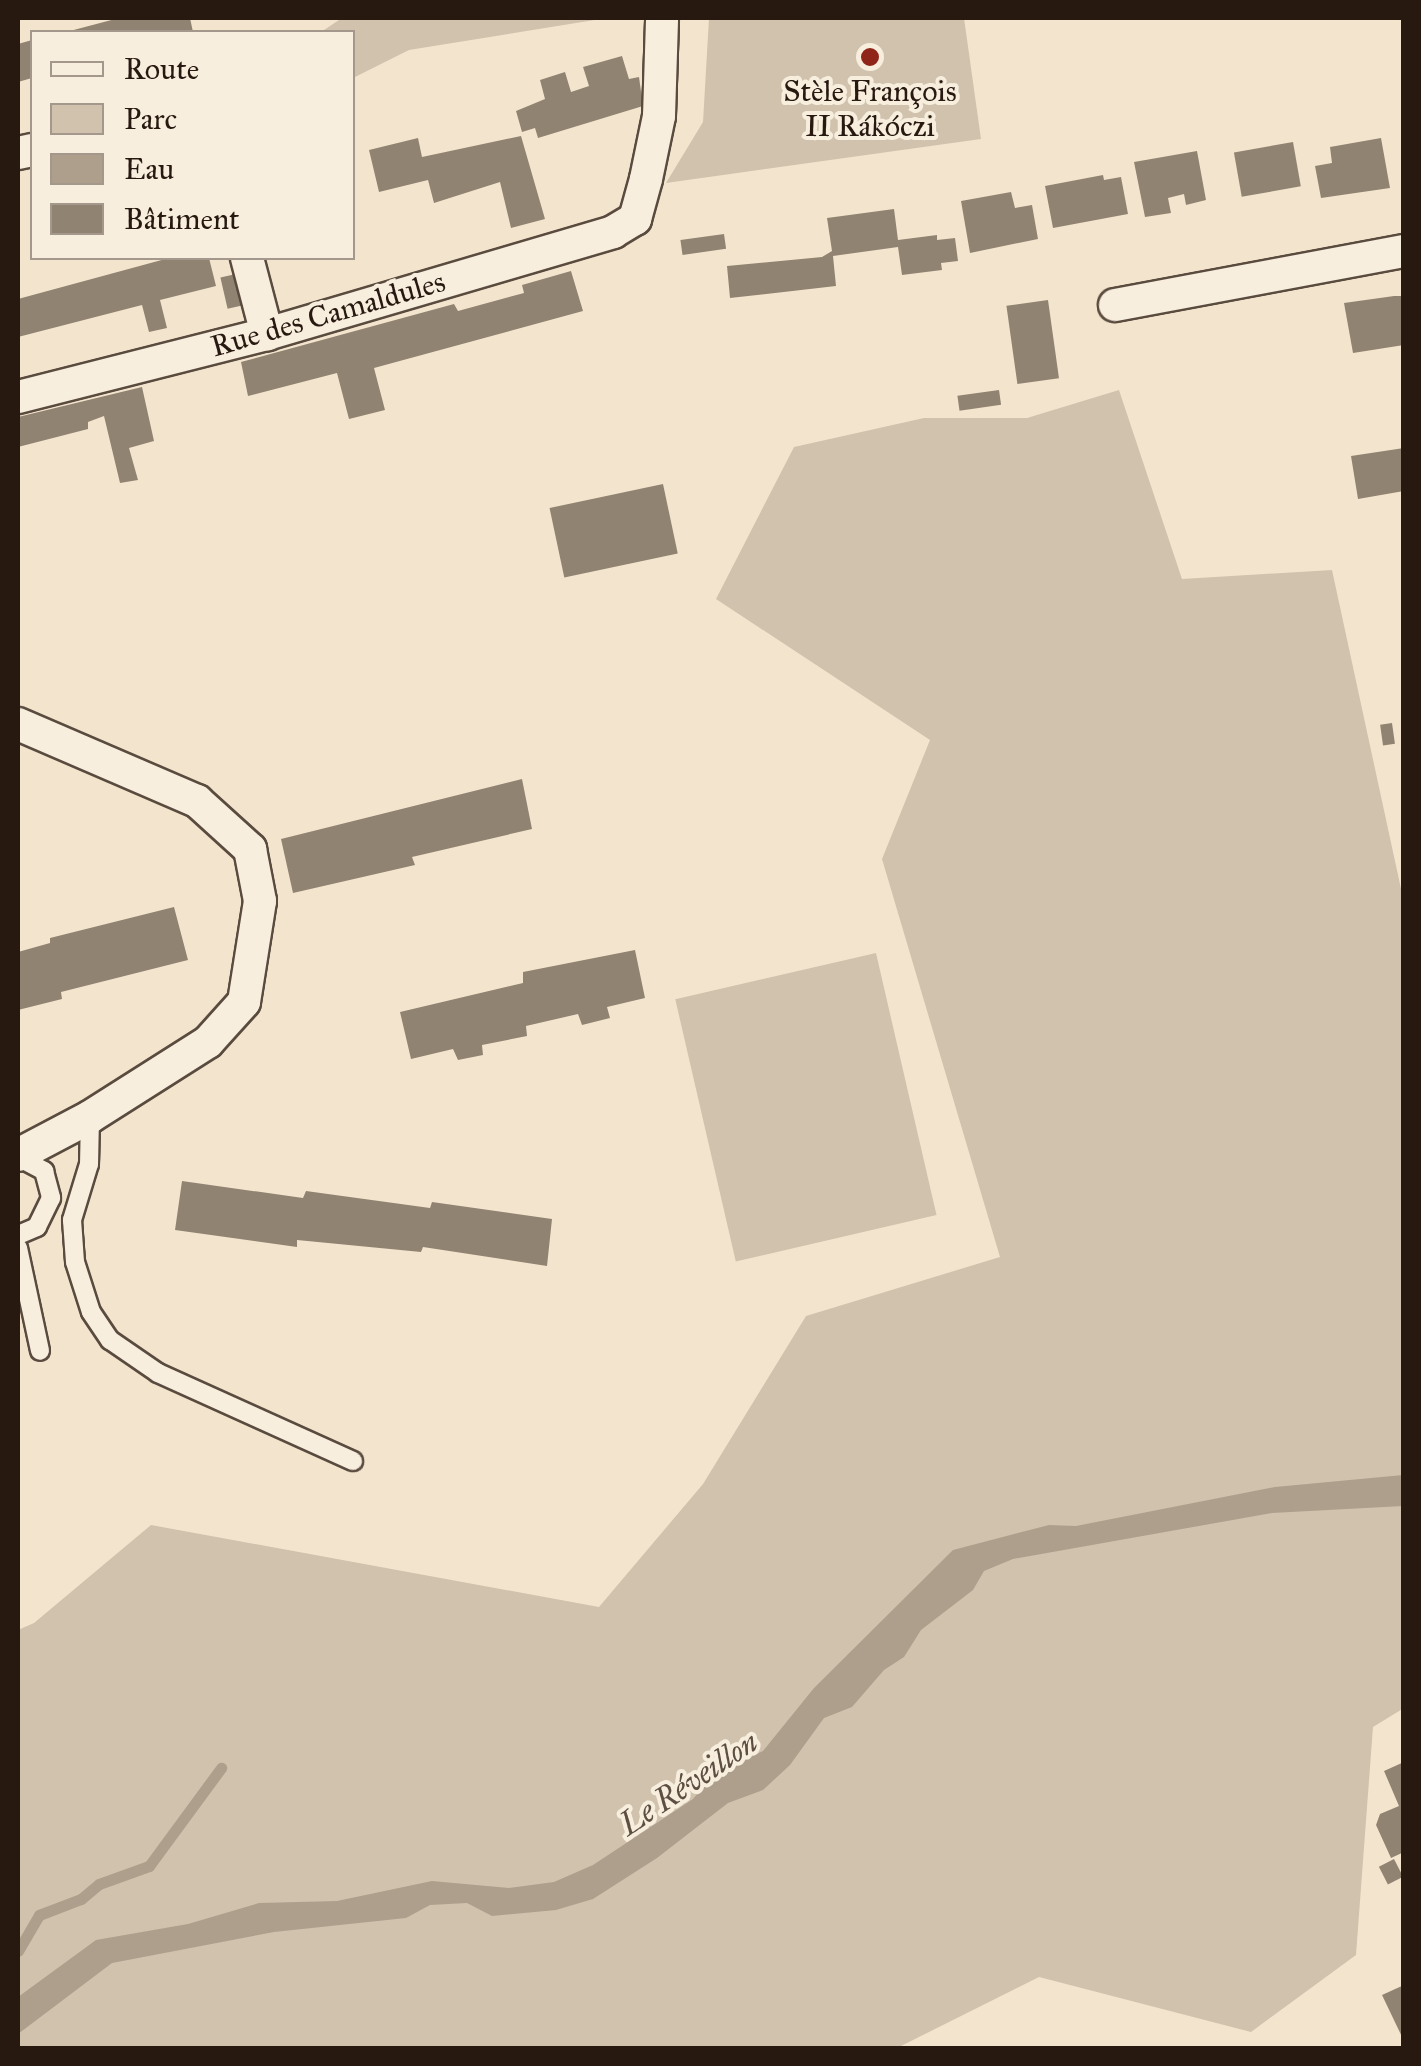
<!DOCTYPE html>
<meta charset="utf-8">
<style>
body{margin:0}
#map{position:relative;width:1421px;height:2066px;overflow:hidden;background:#f3e5cd;font-family:"IM FELL Great Primer",serif}
div>[style]{position:absolute}
[style*='--x']{left:calc(var(--x)*1px);top:calc(var(--y)*1px);width:calc(var(--w)*1px);rotate:calc(var(--a)*1deg)}
.green>*{inset:0;background:#d0c2ad;transform-origin:0 0}
.water>*{inset:0;background:#ae9f8d}
.stream>*{height:11px;margin:-5.5px;padding:0 5.5px;transform-origin:5.5px;border-radius:5.5px;background:#ae9f8d}
.building>*{inset:0;background:#918372;transform-origin:0 0}
.roads{filter:drop-shadow(2px 0 #5a4b3f) drop-shadow(-2px 0 #5a4b3f) drop-shadow(0 2px #5a4b3f) drop-shadow(0 -2px #5a4b3f)}
.lane>*{height:18px;margin:-9px;padding:0 9px;transform-origin:9px;border-radius:9px;background:#f7eede}
.street>*{height:32px;margin:-16px;padding:0 16px;transform-origin:16px;border-radius:16px;background:#f7eede}
.dots>*{width:28px;height:28px;translate:-50% -50%;box-sizing:border-box;border:5px solid #f7eede;border-radius:50%}
span{translate:-50% -50%;white-space:nowrap;text-align:center;line-height:1.15;-webkit-text-stroke:8px #f7eede;paint-order:stroke}
.poi-label{font-size:30px;color:#271810}
.street-label{font-size:30px;color:#271810}
.water-label{font-size:32px;color:#5d4e42;font-style:italic}
.frame{position:absolute;inset:0;border:20px solid #271810;pointer-events:none}
.legend{position:absolute;left:30px;top:30px;width:325px;height:230px;box-sizing:border-box;background:#f7eede;border:2px solid #a4988c;margin:0;padding:12px 18px;list-style:none;font-size:30px;color:#271810}
.legend li{display:flex;align-items:center;gap:20px;height:50px}
.legend b{width:50px;border:2px solid #a4988c}
</style>
<div id="map">
<div class="green">
<div style="clip-path:polygon(342px 18px,607px 18px,409px 50px,353px 78px,352px 32px,321px 32px)"></div>
<div style="clip-path:polygon(709px 18px,964px 18px,981px 139px,666px 183px,703px 122px)"></div>
<div style="clip-path:polygon(1119px 390px,1182px 579px,1332px 570px,1403px 898px,1404px 1708px,1373px 1727px,1356px 1955px,1251px 2032px,1039px 1977px,897px 2048px,18px 2048px,18px 1630px,34px 1623px,151px 1525px,599px 1607px,703px 1484px,806px 1316px,1000px 1257px,882px 859px,930px 740px,716px 599px,794px 447px,924px 418px,1027px 418px)"></div>
<div style="left:876px;top:953px;width:269px;height:206px;rotate:77deg"></div>
</div>
<div class="water">
<div style="clip-path:polygon(1403px 1475px,1403px 1506px,1272px 1513px,1013px 1559px,984px 1571px,973px 1590px,921px 1630px,904px 1657px,884px 1670px,852px 1707px,824px 1718px,790px 1765px,763px 1790px,728px 1803px,657px 1858px,593px 1899px,556px 1910px,492px 1916px,467px 1903px,430px 1905px,406px 1918px,274px 1932px,112px 1963px,18px 2034px,18px 1997px,96px 1940px,188px 1924px,259px 1903px,337px 1901px,432px 1881px,509px 1888px,554px 1882px,593px 1865px,693px 1799px,713px 1775px,763px 1751px,814px 1688px,953px 1550px,1049px 1525px,1076px 1526px,1275px 1487px)"></div>
</div>
<div class="stream">
<div style="--x:18;--y:1951;--w:42;--a:-59.7"></div>
<div style="--x:39;--y:1915;--w:45;--a:-20.9"></div>
<div style="--x:81;--y:1899;--w:23;--a:-40"></div>
<div style="--x:99;--y:1884;--w:53;--a:-19.8"></div>
<div style="--x:149;--y:1866;--w:122;--a:-53.7"></div>
</div>
<div class="building">
<div style="clip-path:polygon(119px 18px,190px 18px,193px 32px,66px 32px)"></div>
<div style="clip-path:polygon(32px 40px,32px 78px,18px 82px,18px 44px)"></div>
<div style="clip-path:polygon(622px 56px,629px 79px,639px 77px,643px 106px,538px 138px,535px 128px,522px 132px,516px 111px,545px 99px,540px 80px,565px 72px,571px 92px,589px 86px,583px 67px)"></div>
<div style="clip-path:polygon(521px 136px,545px 219px,511px 228px,500px 182px,434px 203px,428px 180px,379px 192px,369px 150px,418px 138px,422px 157px)"></div>
<div style="clip-path:polygon(1381px 138px,1390px 188px,1321px 198px,1315px 166px,1332px 163px,1330px 147px)"></div>
<div style="left:1293px;top:142px;width:45px;height:60px;rotate:80deg"></div>
<div style="clip-path:polygon(1197px 151px,1206px 200px,1186px 205px,1184px 194px,1168px 198px,1171px 213px,1145px 217px,1134px 162px)"></div>
<div style="clip-path:polygon(1103px 175px,1104px 180px,1121px 177px,1128px 214px,1053px 228px,1045px 186px)"></div>
<div style="clip-path:polygon(1011px 192px,1015px 208px,1032px 205px,1038px 239px,970px 253px,961px 201px)"></div>
<div style="clip-path:polygon(894px 209px,898px 240px,937px 235px,937px 240px,955px 238px,958px 261px,941px 263px,942px 270px,902px 275px,898px 247px,833px 256px,836px 286px,730px 298px,727px 266px,822px 257px,832px 251px,827px 218px)"></div>
<div style="left:724px;top:234px;width:15px;height:44px;rotate:82deg"></div>
<div style="clip-path:polygon(169px 258px,209px 258px,216px 286px,160px 300px,167px 328px,149px 332px,142px 305px,18px 337px,18px 299px)"></div>
<div style="clip-path:polygon(571px 271px,583px 311px,374px 368px,385px 410px,349px 419px,337px 373px,248px 396px,241px 362px,454px 304px,458px 311px,524px 293px,522px 285px)"></div>
<div style="left:236px;top:274px;width:32px;height:16px;rotate:77deg"></div>
<div style="clip-path:polygon(1394px 296px,1404px 296px,1404px 345px,1353px 353px,1344px 303px)"></div>
<div style="left:1048px;top:300px;width:79px;height:42px;rotate:82deg"></div>
<div style="clip-path:polygon(142px 387px,154px 441px,129px 448px,138px 480px,120px 483px,104px 416px,88px 422px,88px 429px,18px 447px,18px 417px)"></div>
<div style="left:999px;top:390px;width:15px;height:42px;rotate:82deg"></div>
<div style="clip-path:polygon(1404px 448px,1404px 491px,1358px 499px,1351px 456px)"></div>
<div style="left:663px;top:484px;width:71px;height:116px;rotate:78deg"></div>
<div style="left:1392px;top:723px;width:21px;height:12px;rotate:82deg"></div>
<div style="clip-path:polygon(522px 779px,532px 829px,412px 857px,415px 865px,293px 893px,281px 839px)"></div>
<div style="clip-path:polygon(174px 907px,188px 960px,61px 992px,62px 999px,18px 1010px,18px 952px,50px 943px,50px 938px)"></div>
<div style="clip-path:polygon(635px 950px,645px 998px,607px 1007px,610px 1018px,582px 1025px,578px 1014px,526px 1026px,527px 1036px,482px 1045px,483px 1055px,458px 1060px,453px 1049px,411px 1059px,400px 1012px,523px 983px,523px 972px)"></div>
<div style="clip-path:polygon(182px 1181px,303px 1198px,306px 1191px,430px 1208px,432px 1202px,552px 1219px,547px 1266px,423px 1247px,421px 1252px,297px 1240px,297px 1247px,175px 1230px)"></div>
<div style="clip-path:polygon(1404px 1762px,1404px 1852px,1391px 1858px,1376px 1825px,1380px 1814px,1399px 1806px,1384px 1771px)"></div>
<div style="left:1394px;top:1859px;width:20px;height:17px;rotate:63deg"></div>
<div style="clip-path:polygon(1404px 1985px,1404px 2041px,1382px 1995px)"></div>
</div>
<div class="roads">
<div class="lane">
<div style="--x:90;--y:1117;--w:47;--a:91.2"></div>
<div style="--x:89;--y:1164;--w:59;--a:106.9"></div>
<div style="--x:72;--y:1220;--w:42;--a:85.9"></div>
<div style="--x:75;--y:1262;--w:52;--a:72.3"></div>
<div style="--x:91;--y:1312;--w:34;--a:56"></div>
<div style="--x:110;--y:1340;--w:58;--a:34.5"></div>
<div style="--x:158;--y:1373;--w:214;--a:24.3"></div>
<div style="--x:18;--y:1157;--w:30;--a:28"></div>
<div style="--x:44;--y:1171;--w:28;--a:75"></div>
<div style="--x:51;--y:1198;--w:32;--a:116"></div>
<div style="--x:37;--y:1227;--w:21;--a:157"></div>
<div style="--x:18;--y:1248;--w:105;--a:77.9"></div>
</div>
<div class="street">
<div style="--x:18;--y:153;--w:14;--a:-12"></div>
<div style="--x:247;--y:258;--w:79;--a:75.3"></div>
<div style="--x:1115;--y:305;--w:294;--a:-10.6"></div>
<div style="--x:18;--y:397;--w:257;--a:-14.2"></div>
<div style="--x:267;--y:334;--w:361;--a:-16.4"></div>
<div style="--x:613;--y:232;--w:26;--a:-31"></div>
<div style="--x:635;--y:219;--w:41;--a:-74.6"></div>
<div style="--x:646;--y:179;--w:64;--a:-78.3"></div>
<div style="--x:659;--y:116;--w:98;--a:-88.2"></div>
<div style="--x:18;--y:724;--w:195;--a:23.3"></div>
<div style="--x:197;--y:801;--w:72;--a:42.2"></div>
<div style="--x:250;--y:849;--w:53;--a:79.1"></div>
<div style="--x:260;--y:901;--w:102;--a:99"></div>
<div style="--x:244;--y:1002;--w:54;--a:132"></div>
<div style="--x:208;--y:1042;--w:140;--a:147.6"></div>
<div style="--x:90;--y:1117;--w:81;--a:152.2"></div>
</div>
</div>
<div class="dots">
<div style="left:870px;top:57px;background:#8f2418"></div>
</div>
<div class="poi-label">
<span style="left:870px;top:108px">Stèle François<br>II Rákóczi</span>
</div>
<div class="street-label">
<span style="left:328px;top:314px;rotate:-16deg">Rue des Camaldules</span>
</div>
<div class="water-label">
<span style="left:689px;top:1784px;rotate:-34deg">Le Réveillon</span>
</div>
<div class="frame"></div>
<ul class="legend">
<li><b style="height:12px;background:#f7eede"></b>Route</li>
<li><b style="height:28px;background:#d0c2ad"></b>Parc</li>
<li><b style="height:28px;background:#ae9f8d"></b>Eau</li>
<li><b style="height:28px;background:#918372"></b>Bâtiment</li>
</ul>
</div>
